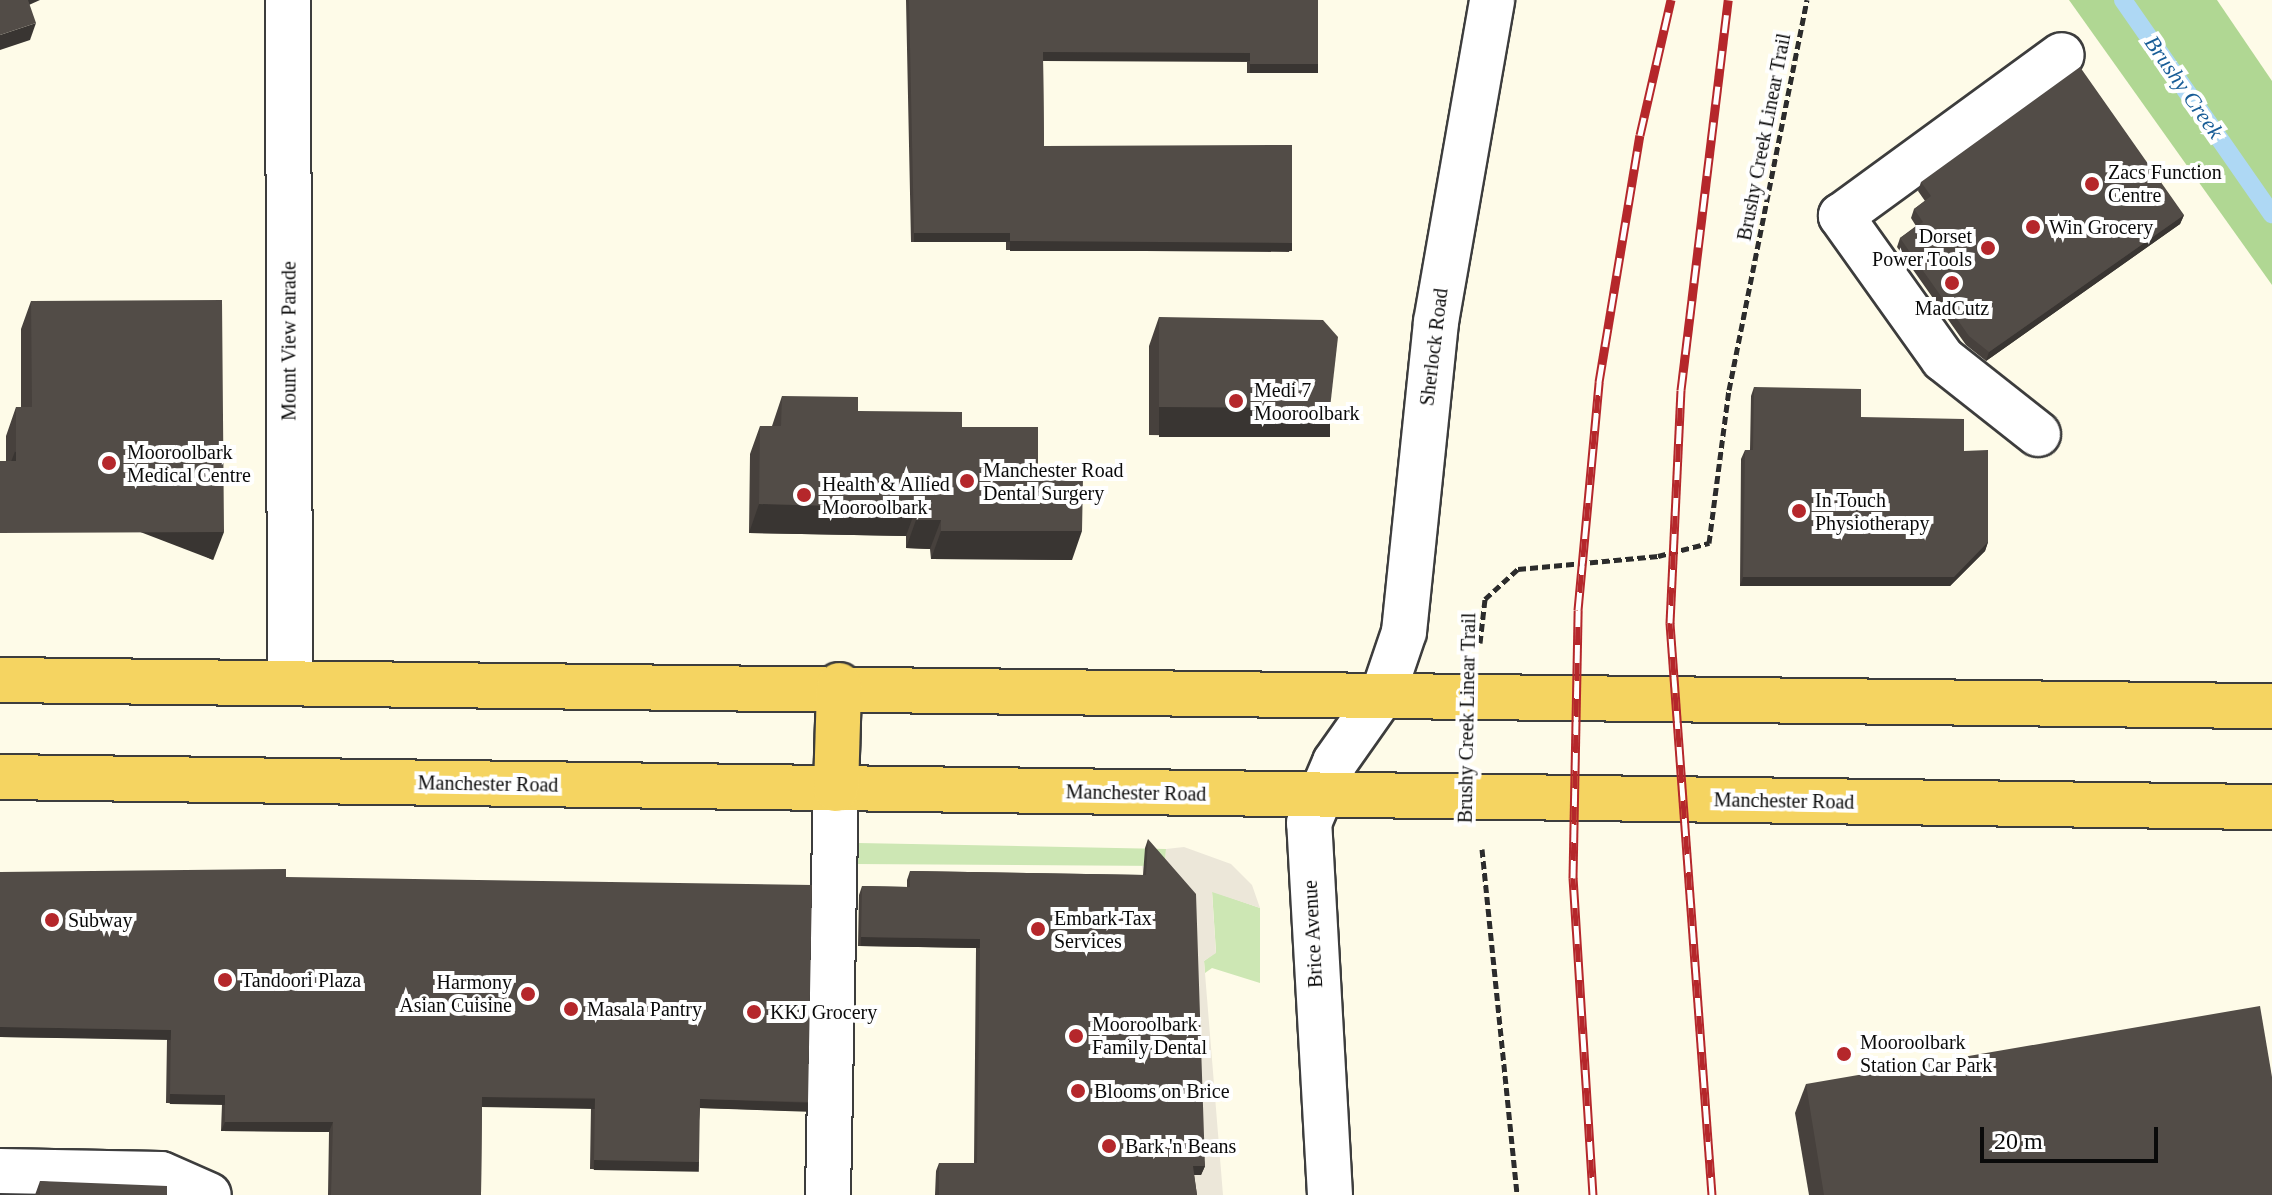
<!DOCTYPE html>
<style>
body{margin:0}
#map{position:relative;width:2272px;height:1195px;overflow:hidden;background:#fefbe8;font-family:Georgia,serif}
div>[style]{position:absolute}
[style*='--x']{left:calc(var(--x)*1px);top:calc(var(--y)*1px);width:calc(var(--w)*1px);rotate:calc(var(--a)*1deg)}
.green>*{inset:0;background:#cde7b4}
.forest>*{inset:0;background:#b0d793}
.plaza>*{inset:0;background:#ece7d9}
.stream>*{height:18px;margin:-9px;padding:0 9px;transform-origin:9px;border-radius:9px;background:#aed8f4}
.path>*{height:5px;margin-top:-2.5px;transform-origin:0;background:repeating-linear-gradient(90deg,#2c2c2c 0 8px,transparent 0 12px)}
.roads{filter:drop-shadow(2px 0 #3d3d3d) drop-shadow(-2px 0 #3d3d3d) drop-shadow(0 2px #3d3d3d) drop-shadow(0 -2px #3d3d3d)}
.minor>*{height:44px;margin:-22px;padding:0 22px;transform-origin:22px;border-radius:22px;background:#fff}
.major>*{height:44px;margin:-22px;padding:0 22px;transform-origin:22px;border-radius:22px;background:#f5d461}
.rail>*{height:9px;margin-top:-4.5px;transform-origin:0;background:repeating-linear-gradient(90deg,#fff 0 18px,#b5272b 0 36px);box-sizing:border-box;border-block:2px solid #b5272b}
.wall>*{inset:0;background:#47413d}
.shaded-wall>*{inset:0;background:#393532;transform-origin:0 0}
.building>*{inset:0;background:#524c47}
.dots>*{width:22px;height:22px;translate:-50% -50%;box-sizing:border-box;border:4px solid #fff;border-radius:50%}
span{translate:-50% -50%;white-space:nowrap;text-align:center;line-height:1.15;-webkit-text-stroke:8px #fff;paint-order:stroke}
.street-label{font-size:20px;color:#0a0a0a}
.poi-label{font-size:20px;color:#0a0a0a}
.left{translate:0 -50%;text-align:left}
.right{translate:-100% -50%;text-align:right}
.water-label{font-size:22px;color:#185d97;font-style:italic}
.scale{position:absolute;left:1980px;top:1127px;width:178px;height:36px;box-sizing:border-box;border:4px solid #0a0a0a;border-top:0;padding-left:10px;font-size:24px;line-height:28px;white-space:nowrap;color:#0a0a0a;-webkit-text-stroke:6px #fff;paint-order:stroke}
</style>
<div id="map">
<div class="green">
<div style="clip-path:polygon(858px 843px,1166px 849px,1165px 866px,854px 864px)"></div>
<div style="clip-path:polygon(1212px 891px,1260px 908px,1260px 983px,1212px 968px,1205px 973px,1204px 961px,1216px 952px)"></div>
</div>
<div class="forest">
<div style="clip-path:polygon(2069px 0,2217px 0,2272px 81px,2272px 285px)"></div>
</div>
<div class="plaza">
<div style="clip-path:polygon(1184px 847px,1231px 864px,1252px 885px,1260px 908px,1212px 892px,1216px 953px,1204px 961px,1223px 1195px,1192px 1195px,1142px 866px,1165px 866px,1166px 849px)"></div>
</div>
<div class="stream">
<div style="--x:2123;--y:0;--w:261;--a:55.2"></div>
</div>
<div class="path">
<div style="--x:1480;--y:643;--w:44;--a:-83.5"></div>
<div style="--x:1485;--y:599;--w:45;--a:-42.3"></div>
<div style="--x:1518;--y:569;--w:141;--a:-5.3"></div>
<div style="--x:1658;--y:556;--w:53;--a:-14.3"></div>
<div style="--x:1709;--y:543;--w:154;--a:-82.6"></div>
<div style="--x:1729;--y:390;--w:398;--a:-78.7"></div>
<div style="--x:1482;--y:849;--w:348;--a:84.2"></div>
</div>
<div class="roads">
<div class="minor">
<div style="--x:288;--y:0;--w:682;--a:89.83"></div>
<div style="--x:2038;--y:434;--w:121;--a:-141.7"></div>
<div style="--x:1943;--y:359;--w:176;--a:-125.5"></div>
<div style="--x:1841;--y:216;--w:273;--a:-36.1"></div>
<div style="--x:0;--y:1171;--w:161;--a:1.1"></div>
<div style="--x:161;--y:1174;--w:52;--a:23.6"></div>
<div style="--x:828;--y:1195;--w:406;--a:-88.9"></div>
<div style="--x:1330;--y:1195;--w:373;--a:-93.2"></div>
<div style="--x:1309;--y:823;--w:66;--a:-66.9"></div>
<div style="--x:1335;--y:762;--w:83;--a:-54.8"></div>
<div style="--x:1383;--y:694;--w:65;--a:-71.3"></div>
<div style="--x:1404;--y:632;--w:312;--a:-84.1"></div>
<div style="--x:1436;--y:322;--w:327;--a:-80.1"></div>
</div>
<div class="major">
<div style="--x:0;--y:680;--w:2272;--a:0.66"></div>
<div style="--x:0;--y:777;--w:2272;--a:0.76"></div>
<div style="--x:836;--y:789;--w:104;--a:-88.3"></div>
</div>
</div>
<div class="rail">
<div style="--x:1593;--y:1195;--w:318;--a:-93.6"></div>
<div style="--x:1573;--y:878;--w:268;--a:-88.9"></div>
<div style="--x:1578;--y:610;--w:229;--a:-84.7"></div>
<div style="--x:1599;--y:382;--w:250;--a:-80.6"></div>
<div style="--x:1640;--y:135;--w:139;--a:-77.1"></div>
<div style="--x:1712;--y:1195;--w:574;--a:-94.2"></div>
<div style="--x:1670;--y:623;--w:233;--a:-87.3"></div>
<div style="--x:1681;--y:390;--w:393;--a:-83.1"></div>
</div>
<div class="wall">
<div style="clip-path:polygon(906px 0,1318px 0,1318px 64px,1315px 73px,1247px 73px,1247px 62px,1043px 61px,1044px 146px,1292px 243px,1289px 252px,1006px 250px,1006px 242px,911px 242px)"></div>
<div style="clip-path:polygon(1921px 182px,2184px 215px,2180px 224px,1986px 361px,1966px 345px,1897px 247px,1900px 238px,1916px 226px,1911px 218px,1914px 209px,1925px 201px,1918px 191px)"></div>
<div style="clip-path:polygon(31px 301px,213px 560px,6px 461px,6px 436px,16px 407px,21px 407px,21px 329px)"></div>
<div style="clip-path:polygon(1159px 317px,1330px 408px,1320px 437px,1149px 435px,1149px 346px)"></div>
<div style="clip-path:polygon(1754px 387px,1861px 417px,1964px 451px,1988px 542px,1985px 551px,1950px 586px,1740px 586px,1741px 459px,1745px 450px,1750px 450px,1751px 396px)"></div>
<div style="clip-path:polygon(782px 396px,858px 411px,962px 427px,1038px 477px,1072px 560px,931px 559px,930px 549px,906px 548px,906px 536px,749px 533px,750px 454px,760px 426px,772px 426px)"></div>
<div style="clip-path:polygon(1148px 839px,1205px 1166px,1201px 1175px,1194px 1175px,1197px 1195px,935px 1195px,936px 1171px,939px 1163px,974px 1163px,976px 948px,858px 946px,859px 895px,862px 886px,907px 887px,907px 880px,910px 871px,1143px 875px,1145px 848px)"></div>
<div style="clip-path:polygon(0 872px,286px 877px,808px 1102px,805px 1111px,700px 1108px,695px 1171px,590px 1169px,591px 1107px,482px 1106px,481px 1195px,328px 1195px,329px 1132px,221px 1131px,222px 1104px,166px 1103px,167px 1039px,0 1037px)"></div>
<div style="clip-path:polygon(1806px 1084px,2272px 1195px,1809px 1195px,1795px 1113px)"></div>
<div style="clip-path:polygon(40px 1181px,167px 1195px,35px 1195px)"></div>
</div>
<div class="shaded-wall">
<div style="clip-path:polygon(23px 0,40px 0,20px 9px)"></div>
<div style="clip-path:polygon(36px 23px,30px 40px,0 50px,0 35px)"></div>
<div style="left:1043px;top:52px;width:207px;height:9px"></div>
<div style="left:1250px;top:64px;width:68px;height:9px"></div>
<div style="clip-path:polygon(2184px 215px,2180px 224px,1986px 361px,1989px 352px)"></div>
<div style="left:914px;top:233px;width:96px;height:9px"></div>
<div style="left:1010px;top:241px;width:282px;height:10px"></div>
<div style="left:1159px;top:407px;width:171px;height:30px"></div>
<div style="clip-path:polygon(759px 504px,916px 508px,906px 536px,749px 533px)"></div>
<div style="clip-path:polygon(916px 520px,941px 520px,930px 549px,906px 548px)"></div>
<div style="clip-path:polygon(941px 531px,1082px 531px,1072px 560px,931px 559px)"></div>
<div style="left:224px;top:532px;width:30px;height:224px;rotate:111deg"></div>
<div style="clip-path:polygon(1988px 542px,1985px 551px,1950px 586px,1740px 586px,1743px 577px)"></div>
<div style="left:861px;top:937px;width:119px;height:9px;rotate:1deg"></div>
<div style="left:0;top:1027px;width:171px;height:10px;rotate:1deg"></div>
<div style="left:170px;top:1094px;width:55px;height:10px;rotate:1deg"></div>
<div style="left:482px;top:1097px;width:113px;height:10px;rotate:1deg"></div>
<div style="left:700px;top:1099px;width:108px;height:9px;rotate:2deg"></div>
<div style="clip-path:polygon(225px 1122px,333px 1122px,329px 1132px,221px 1131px)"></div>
<div style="left:594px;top:1160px;width:105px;height:10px;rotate:1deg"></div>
<div style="clip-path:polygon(1193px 1166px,1205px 1166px,1201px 1175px,1189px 1175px)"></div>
</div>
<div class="building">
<div style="clip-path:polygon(0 0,28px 0,36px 23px,0 35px)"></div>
<div style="clip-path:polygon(909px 0,1318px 0,1318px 64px,1250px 64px,1250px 53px,1043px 52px,1044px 146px,1292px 145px,1292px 243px,1010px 241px,1010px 233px,914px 233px)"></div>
<div style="clip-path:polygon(2080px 67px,2184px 215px,1989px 352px,1969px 336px,1900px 238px,1923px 222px,1914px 209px,1931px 196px,1921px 182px)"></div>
<div style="clip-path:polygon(222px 300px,224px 532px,0 533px,0 461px,16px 461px,16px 407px,32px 407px,31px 301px)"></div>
<div style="clip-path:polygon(1159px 317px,1323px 320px,1338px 337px,1330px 408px,1159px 407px)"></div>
<div style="clip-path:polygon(1754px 387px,1861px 389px,1861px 417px,1964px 419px,1964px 451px,1988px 450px,1988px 542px,1954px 577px,1743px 577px,1745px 450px,1753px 450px)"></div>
<div style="clip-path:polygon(782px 396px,858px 397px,858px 411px,962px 412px,962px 427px,1038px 427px,1038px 477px,1083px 478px,1082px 531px,941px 531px,941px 520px,916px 520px,916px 508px,759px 504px,760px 426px,781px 426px)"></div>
<div style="clip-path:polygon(1148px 839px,1196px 894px,1205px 1166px,1193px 1166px,1197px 1195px,939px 1195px,939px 1163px,977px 1163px,980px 939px,861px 937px,862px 886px,910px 887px,910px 871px,1146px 875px)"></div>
<div style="clip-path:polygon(286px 869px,286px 877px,812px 885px,808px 1102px,700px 1099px,699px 1162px,594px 1160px,595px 1098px,482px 1097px,481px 1195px,331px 1195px,333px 1122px,225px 1122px,225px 1095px,170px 1094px,171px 1030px,0 1027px,0 872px)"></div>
<div style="clip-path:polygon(2260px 1006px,2272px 1077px,2272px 1195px,1824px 1195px,1806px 1084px)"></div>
<div style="clip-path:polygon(40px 1181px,167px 1186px,167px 1195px,40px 1195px)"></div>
</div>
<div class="dots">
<div style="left:2092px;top:184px;background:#b5272b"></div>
<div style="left:2033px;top:227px;background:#b5272b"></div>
<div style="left:1988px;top:248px;background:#b5272b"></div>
<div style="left:1952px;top:283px;background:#b5272b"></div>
<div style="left:1236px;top:401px;background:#b5272b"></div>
<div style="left:109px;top:463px;background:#b5272b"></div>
<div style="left:967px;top:481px;background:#b5272b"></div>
<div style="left:804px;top:495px;background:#b5272b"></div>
<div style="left:1799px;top:511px;background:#b5272b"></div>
<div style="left:52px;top:920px;background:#b5272b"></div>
<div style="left:1038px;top:929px;background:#b5272b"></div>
<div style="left:225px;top:980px;background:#b5272b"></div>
<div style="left:528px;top:994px;background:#b5272b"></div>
<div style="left:571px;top:1009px;background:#b5272b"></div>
<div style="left:754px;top:1012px;background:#b5272b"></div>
<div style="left:1076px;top:1036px;background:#b5272b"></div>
<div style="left:1844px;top:1054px;background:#b5272b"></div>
<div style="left:1078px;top:1091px;background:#b5272b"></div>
<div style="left:1109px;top:1146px;background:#b5272b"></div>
</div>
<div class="street-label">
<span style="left:1764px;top:137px;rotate:-79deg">Brushy Creek Linear Trail</span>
<span style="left:289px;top:341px;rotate:-90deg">Mount View Parade</span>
<span style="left:1434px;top:347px;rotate:-83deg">Sherlock Road</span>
<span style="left:1467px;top:718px;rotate:-89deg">Brushy Creek Linear Trail</span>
<span style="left:488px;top:784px;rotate:1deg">Manchester Road</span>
<span style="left:1136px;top:793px;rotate:1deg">Manchester Road</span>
<span style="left:1784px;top:801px;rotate:1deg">Manchester Road</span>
<span style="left:1313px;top:934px;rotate:-93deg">Brice Avenue</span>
</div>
<div class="poi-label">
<span class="left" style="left:2108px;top:184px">Zacs Function<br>Centre</span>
<span class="left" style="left:2049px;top:227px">Win Grocery</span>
<span class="right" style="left:1972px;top:248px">Dorset<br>Power Tools</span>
<span style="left:1952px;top:308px">MadCutz</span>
<span class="left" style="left:1254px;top:402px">Medi 7<br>Mooroolbark</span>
<span class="left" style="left:127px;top:464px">Mooroolbark<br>Medical Centre</span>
<span class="left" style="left:983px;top:482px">Manchester Road<br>Dental Surgery</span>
<span class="left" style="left:822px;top:496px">Health &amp; Allied<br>Mooroolbark</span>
<span class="left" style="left:1815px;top:512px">In Touch<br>Physiotherapy</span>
<span class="left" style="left:1054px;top:930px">Embark Tax<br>Services</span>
<span class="left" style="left:68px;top:920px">Subway</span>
<span class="left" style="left:241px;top:980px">Tandoori Plaza</span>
<span class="right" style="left:512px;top:994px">Harmony<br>Asian Cuisine</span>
<span class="left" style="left:587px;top:1009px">Masala Pantry</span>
<span class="left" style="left:770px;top:1012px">KKJ Grocery</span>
<span class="left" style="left:1092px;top:1036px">Mooroolbark<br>Family Dental</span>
<span class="left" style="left:1860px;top:1054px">Mooroolbark<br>Station Car Park</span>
<span class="left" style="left:1094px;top:1091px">Blooms on Brice</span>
<span class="left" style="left:1125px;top:1146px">Bark 'n Beans</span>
</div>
<div class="water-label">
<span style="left:2184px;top:87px;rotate:55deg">Brushy Creek</span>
</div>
<div class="scale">20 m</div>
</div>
